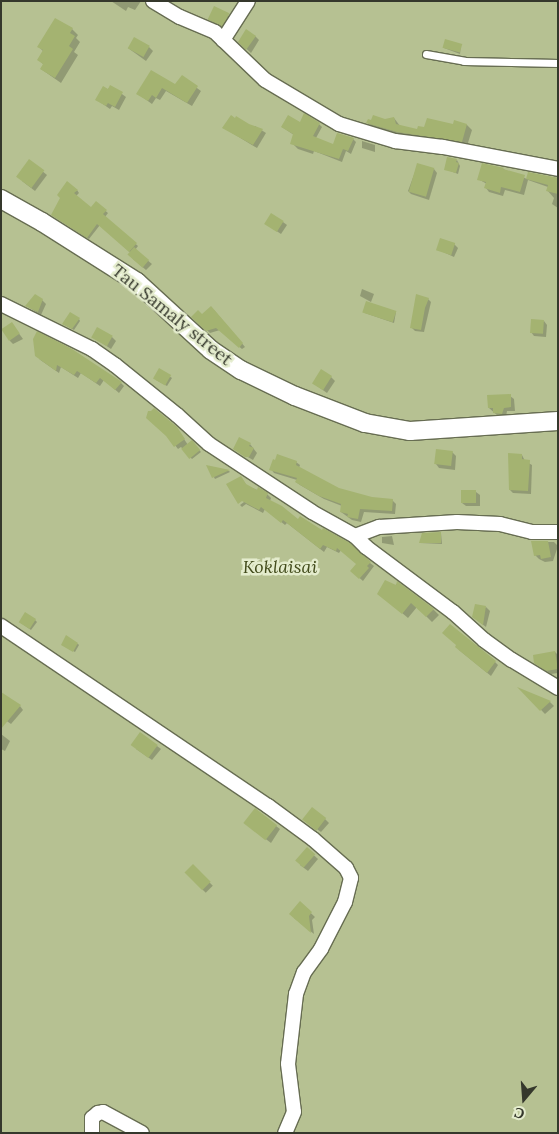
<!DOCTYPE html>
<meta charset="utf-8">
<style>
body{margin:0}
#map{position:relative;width:559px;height:1134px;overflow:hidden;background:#e4eccd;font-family:Lora,serif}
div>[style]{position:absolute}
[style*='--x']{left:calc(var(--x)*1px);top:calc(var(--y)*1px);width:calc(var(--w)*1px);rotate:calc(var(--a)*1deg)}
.green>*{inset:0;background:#b6c192;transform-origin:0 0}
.shadow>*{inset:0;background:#0003;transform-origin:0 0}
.building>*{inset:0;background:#a4b371;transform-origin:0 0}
.roads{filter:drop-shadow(1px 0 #676d52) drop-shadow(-1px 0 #676d52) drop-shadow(0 1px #676d52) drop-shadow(0 -1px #676d52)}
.service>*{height:7px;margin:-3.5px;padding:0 3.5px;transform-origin:3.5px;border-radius:3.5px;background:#fff}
.minor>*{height:14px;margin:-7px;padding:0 7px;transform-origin:7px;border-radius:7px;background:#fff}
.tertiary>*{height:18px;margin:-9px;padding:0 9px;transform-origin:9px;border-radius:9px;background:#fff}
span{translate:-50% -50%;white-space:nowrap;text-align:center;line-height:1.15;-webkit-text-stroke:5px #e4eccd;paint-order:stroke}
.street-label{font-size:18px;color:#35382c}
.park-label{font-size:18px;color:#424b1b;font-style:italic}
.frame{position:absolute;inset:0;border:2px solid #35382c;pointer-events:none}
.north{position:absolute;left:499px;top:1074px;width:50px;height:50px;-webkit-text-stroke:4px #e4eccd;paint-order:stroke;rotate:198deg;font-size:14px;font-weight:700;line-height:20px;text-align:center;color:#35382c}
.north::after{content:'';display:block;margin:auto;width:18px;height:22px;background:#35382c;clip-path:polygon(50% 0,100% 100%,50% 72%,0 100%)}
</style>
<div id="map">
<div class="green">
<div style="left:1px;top:1px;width:557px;height:1132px"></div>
</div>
<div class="shadow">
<div style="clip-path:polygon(111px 1px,141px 1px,135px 10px,128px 7px,126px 11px)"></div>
<div style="left:215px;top:8px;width:20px;height:13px;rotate:30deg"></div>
<div style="clip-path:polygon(72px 29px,78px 35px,76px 38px,80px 42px,74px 52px,78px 55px,61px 83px,41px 69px,44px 65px,39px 60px,44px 52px,39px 47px)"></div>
<div style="clip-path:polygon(255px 36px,259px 40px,251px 53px,239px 42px)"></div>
<div style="clip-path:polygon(461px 45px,460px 54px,444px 48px)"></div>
<div style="clip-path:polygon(149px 47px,153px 51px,146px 61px,128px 48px)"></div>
<div style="clip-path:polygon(152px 72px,176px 86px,182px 77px,201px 91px,192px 106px,166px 91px,160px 100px,156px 98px,152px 104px,138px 94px)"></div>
<div style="clip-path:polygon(111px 86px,126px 97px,119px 110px,112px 106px,110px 109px,97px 100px)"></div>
<div style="clip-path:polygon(394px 118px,400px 126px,418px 131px,454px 126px,455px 122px,467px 125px,472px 130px,467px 146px,403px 137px,373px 128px,368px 123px)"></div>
<div style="clip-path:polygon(300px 123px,319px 124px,322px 127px,316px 138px,334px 146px,353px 139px,356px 142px,351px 154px,346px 151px,342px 162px,314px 151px,313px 154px,298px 149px,292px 143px,294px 135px,282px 127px)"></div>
<div style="clip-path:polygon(255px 126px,266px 133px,257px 148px,224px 128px)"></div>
<div style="clip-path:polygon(362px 141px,375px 145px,375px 152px,362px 148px)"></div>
<div style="clip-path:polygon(457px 160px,460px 166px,458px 174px,445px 169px)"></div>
<div style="clip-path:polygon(30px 161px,47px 175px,35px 191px,22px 181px)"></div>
<div style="clip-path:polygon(418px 164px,434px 169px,437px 173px,429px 200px,411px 194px,408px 191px)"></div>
<div style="clip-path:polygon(503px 169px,527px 179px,529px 174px,558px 178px,558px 208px,552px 204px,554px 198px,547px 190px,548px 187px,528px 180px,524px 195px,505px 190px,503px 196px,489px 192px,486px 188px,487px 184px,478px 179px)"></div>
<div style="clip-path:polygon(77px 190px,79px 193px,76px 196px,91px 209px,96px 203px,108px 213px,105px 217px,138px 246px,135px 250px,152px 264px,146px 270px,133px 259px,131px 253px,100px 225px,89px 239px,55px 217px,62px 198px)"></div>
<div style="clip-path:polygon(283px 222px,287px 225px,281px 234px,266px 224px)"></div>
<div style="clip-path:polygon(454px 244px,458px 248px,454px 257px,437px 249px)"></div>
<div style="clip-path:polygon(362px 289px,374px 294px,371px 302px,360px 296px)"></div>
<div style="clip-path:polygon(428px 299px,431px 302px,424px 332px,415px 331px,412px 328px)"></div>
<div style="clip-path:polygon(42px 300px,46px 304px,41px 315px,27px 306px)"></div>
<div style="clip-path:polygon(214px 310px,245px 347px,242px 349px,220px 330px,210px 333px,193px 317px,202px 316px)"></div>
<div style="clip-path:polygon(396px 312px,394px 323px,365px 313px)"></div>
<div style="clip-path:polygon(79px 319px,80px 321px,74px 330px,63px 324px)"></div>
<div style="clip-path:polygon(544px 321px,547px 325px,546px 337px,534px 336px,531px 332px)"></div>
<div style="clip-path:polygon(12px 324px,23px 339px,13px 344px,10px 341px)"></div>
<div style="clip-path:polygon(93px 337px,112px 337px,116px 341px,111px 349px)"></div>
<div style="clip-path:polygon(39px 359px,121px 383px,124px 386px,119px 393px,104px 380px,100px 386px,81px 373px,78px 378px,61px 367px,59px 373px)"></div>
<div style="clip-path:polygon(160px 370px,172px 378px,167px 386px,156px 380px)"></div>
<div style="clip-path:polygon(331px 377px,335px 381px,327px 393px,313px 383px)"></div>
<div style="clip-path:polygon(510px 396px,514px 399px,515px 411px,507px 411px,506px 417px,498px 416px,489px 408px)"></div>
<div style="clip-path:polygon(176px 427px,188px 445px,192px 442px,201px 452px,192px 459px,181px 447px,178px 449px,168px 436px)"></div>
<div style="clip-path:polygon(250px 444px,257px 453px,253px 460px,234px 449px)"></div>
<div style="clip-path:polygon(452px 452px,456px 456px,455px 470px,439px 468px,436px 464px)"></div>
<div style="clip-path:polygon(522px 455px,525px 461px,532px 465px,531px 494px,513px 493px,510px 490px)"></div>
<div style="clip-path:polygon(296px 462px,300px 465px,299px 468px,339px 489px,372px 498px,392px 500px,396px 504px,395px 514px,364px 512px,361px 522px,352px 520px,341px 512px,342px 506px,324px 499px,300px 485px,296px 482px,297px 480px,274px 473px,271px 469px)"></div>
<div style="clip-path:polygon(208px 467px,229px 471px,230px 472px,215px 479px)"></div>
<div style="clip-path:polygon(241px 477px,247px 486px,267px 494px,271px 498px,270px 501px,298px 520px,370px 563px,374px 566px,363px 581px,355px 574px,357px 564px,341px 550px,339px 553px,327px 547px,324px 552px,287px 523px,285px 525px,265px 509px,263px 513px,246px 504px,242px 507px,240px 505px,248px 499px)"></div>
<div style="clip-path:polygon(476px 492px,480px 495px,480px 506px,466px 506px,462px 503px)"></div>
<div style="clip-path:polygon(441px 533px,442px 544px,420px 543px,423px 534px)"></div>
<div style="clip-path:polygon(392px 536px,394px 545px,382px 543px,382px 537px)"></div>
<div style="clip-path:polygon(533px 542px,554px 542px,558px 546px,553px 561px,545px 562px,539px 559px,535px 555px)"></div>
<div style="clip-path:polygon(398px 583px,434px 610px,439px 615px,432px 622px,417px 607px,408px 618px,382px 596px)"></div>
<div style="clip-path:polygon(486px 607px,490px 611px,486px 627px,473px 617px)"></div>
<div style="clip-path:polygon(35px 620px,37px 622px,31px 630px,21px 623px)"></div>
<div style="clip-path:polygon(78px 644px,79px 645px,75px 652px,64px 646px)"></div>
<div style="clip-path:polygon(458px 645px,495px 662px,498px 665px,491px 676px,459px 650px)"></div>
<div style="clip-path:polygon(555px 652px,558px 655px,558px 673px,551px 674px,535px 663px)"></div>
<div style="clip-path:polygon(522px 690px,550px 702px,554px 706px,545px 714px)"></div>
<div style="clip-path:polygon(20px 706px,23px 710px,11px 724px,1px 717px)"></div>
<div style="clip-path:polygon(1px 734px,10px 741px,5px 751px,1px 749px)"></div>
<div style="clip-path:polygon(157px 746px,161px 749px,152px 760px,136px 749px)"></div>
<div style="clip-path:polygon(325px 819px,329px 823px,321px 832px,304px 820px)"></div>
<div style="clip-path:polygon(246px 824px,276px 826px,280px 829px,271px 843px)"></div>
<div style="clip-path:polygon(307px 849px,318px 859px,308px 871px,300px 865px)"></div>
<div style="left:193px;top:866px;width:28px;height:10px;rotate:45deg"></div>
<div style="clip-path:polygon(300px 903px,315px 917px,312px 920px,314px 934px,294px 918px)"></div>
</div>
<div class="building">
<div style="left:214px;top:6px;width:17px;height:15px;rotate:25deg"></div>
<div style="clip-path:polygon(55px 18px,73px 28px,70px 33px,75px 36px,69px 46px,73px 49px,55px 78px,40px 69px,43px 64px,37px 60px,43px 50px,37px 47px)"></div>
<div style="clip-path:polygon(246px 29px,256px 36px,246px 50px,238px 42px)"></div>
<div style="left:134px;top:37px;width:18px;height:13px;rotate:29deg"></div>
<div style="left:445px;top:39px;width:18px;height:9px;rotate:16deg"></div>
<div style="clip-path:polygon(151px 70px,175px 84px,182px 75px,198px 86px,187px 103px,162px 88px,156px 98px,152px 95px,148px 101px,136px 94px)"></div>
<div style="clip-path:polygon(110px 85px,123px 92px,115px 107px,108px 103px,106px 106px,95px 100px,103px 86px,108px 89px)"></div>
<div style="clip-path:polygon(304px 113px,320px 123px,313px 136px,333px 144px,337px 133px,354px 138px,348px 151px,343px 149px,339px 159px,290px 144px,293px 134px,281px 127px,288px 115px,300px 122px)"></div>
<div style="clip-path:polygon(231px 115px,235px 118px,236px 116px,249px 124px,263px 129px,253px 145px,222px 128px)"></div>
<div style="clip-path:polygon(373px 115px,385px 119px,394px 117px,396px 124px,417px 129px,418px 126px,424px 127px,427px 118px,453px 124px,454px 120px,467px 124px,462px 142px,397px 132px,366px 123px,368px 119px,371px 120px)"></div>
<div style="clip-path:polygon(447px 157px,457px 159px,456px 162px,459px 163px,456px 173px,444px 170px)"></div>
<div style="left:29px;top:159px;width:19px;height:22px;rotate:36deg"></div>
<div style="left:417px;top:163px;width:18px;height:30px;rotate:16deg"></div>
<div style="clip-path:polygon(482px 163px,504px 168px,503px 169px,525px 175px,520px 192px,501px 187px,500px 193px,484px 188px,486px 182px,477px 180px)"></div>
<div style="clip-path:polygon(528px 172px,558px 178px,558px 194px,546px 191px,548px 185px,526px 179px)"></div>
<div style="clip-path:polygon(67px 181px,78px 190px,74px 193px,91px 207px,96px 201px,107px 210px,103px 214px,137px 243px,129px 252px,97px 224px,87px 238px,51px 215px,60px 198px,57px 195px)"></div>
<div style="left:271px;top:213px;width:15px;height:13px;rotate:32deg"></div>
<div style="left:440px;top:238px;width:16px;height:13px;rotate:18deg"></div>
<div style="left:134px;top:247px;width:20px;height:10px;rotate:41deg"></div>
<div style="clip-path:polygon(35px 294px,43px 299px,38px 312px,25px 306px)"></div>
<div style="clip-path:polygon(416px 294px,429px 298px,425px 308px,421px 330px,410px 328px)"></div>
<div style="left:366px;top:301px;width:32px;height:12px;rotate:18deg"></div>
<div style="clip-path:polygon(211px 306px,243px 343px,239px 348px,216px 328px,206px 331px,191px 317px,198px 310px,202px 314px)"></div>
<div style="clip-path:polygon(70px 312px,80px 318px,72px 329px,62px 324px)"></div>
<div style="left:531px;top:319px;width:13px;height:14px;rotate:4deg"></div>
<div style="left:12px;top:322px;width:14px;height:13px;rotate:56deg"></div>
<div style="left:97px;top:327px;width:18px;height:12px;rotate:29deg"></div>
<div style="clip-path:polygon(37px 331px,72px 349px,122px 382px,115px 390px,100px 378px,96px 383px,77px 371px,74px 375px,57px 365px,56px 371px,35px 356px,33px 339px)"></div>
<div style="left:159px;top:368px;width:14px;height:12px;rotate:30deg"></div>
<div style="left:321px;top:369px;width:13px;height:17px;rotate:32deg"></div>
<div style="clip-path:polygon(511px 394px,511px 407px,504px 408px,502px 414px,493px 413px,493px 408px,488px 408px,487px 395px)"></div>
<div style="clip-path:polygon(154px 408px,177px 427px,185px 439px,174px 447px,166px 436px,146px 418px,148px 411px,151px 411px)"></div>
<div style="clip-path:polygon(239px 437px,251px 443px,249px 446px,254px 448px,249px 457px,245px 457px,233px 449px)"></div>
<div style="left:192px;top:440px;width:13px;height:14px;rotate:51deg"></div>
<div style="left:436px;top:449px;width:17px;height:15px;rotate:7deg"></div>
<div style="clip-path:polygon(508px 453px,522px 454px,522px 459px,530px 460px,528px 491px,509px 490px)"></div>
<div style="clip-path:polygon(277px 454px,297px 461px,296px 465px,339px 488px,372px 497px,393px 499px,392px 511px,360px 509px,358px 519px,347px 517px,348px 514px,340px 512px,341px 504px,319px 496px,295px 482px,297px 478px,269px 470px,273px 459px,275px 460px)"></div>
<div style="clip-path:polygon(206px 465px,230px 470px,212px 478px)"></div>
<div style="clip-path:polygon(241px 476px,246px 484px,257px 490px,258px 487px,268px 493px,266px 498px,282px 506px,298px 519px,300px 516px,322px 530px,323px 528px,350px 543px,371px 562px,367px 566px,369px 568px,359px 579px,350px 571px,356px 564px,337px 548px,336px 551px,323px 545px,320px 549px,283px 520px,281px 523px,261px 507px,259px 510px,242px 501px,238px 504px,226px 484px)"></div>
<div style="left:461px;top:490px;width:15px;height:13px"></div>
<div style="clip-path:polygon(441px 532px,441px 543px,419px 543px,422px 533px)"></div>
<div style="clip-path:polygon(531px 541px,548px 541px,551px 557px,541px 559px,540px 555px,534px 556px)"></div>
<div style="clip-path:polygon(385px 580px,396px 585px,397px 581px,434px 609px,426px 617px,411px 603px,402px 614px,377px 594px)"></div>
<div style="clip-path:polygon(475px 604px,486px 606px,483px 625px,472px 617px)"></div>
<div style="left:25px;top:612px;width:13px;height:12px;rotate:32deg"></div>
<div style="clip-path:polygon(450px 624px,496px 661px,487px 673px,455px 647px,456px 645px,442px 633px)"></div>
<div style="clip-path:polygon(66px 635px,78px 643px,73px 652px,61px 645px)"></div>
<div style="clip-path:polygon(555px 651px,558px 669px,546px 671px,534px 663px,533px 655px)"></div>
<div style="clip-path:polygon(517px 687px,551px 701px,540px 711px)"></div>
<div style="clip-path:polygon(1px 692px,21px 705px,1px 729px)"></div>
<div style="left:140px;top:732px;width:22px;height:16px;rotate:36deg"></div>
<div style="left:312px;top:807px;width:18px;height:16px;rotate:38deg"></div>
<div style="left:255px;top:808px;width:28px;height:19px;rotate:38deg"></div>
<div style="left:307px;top:847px;width:11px;height:18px;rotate:41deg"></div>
<div style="left:193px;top:864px;width:25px;height:12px;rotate:45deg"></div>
<div style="clip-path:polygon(300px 901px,312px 912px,309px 916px,311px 933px,289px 914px)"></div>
</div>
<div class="roads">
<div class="service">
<div style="--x:426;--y:54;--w:39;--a:10"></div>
<div style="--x:464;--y:61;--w:94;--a:1.2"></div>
</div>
<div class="minor">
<div style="--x:153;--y:1;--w:31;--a:31"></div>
<div style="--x:180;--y:17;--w:38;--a:23"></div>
<div style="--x:215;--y:32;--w:69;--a:43.8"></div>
<div style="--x:265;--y:80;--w:86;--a:30.7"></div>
<div style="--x:339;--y:124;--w:59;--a:16.9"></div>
<div style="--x:395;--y:141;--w:48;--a:7.1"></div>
<div style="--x:443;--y:147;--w:117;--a:10.8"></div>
<div style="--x:223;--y:40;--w:46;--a:-57.3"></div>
<div style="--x:1;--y:304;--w:102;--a:26.3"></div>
<div style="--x:92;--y:349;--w:28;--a:35"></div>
<div style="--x:115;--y:365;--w:80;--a:38.9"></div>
<div style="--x:177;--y:415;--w:43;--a:42.2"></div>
<div style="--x:209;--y:444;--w:123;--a:33.4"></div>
<div style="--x:312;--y:512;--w:49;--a:29.2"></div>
<div style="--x:355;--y:536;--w:16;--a:45"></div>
<div style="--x:366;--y:547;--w:109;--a:36.8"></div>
<div style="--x:453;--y:612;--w:42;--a:42.1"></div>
<div style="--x:484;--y:640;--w:34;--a:36"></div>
<div style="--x:512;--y:660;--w:54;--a:31.3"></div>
<div style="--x:355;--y:536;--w:26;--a:-21"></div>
<div style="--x:379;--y:527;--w:78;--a:-3.7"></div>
<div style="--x:457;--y:522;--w:43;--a:2.7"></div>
<div style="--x:500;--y:524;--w:33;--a:14"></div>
<div style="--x:532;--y:532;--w:26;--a:0"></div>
<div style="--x:1;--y:626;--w:322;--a:34"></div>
<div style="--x:268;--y:806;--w:56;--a:36.3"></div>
<div style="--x:313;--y:839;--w:44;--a:41.3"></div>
<div style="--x:346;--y:868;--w:11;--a:63"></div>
<div style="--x:351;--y:878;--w:25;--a:104"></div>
<div style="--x:345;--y:902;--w:53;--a:117.1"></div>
<div style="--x:321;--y:949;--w:29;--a:126"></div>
<div style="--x:304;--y:972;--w:23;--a:110"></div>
<div style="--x:296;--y:994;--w:70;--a:96.5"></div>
<div style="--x:288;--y:1064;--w:48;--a:82.9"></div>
<div style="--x:294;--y:1112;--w:23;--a:113"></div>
<div style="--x:92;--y:1133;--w:15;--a:-90"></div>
<div style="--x:92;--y:1118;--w:8;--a:-40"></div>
<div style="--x:98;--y:1113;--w:5;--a:-11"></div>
<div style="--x:103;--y:1112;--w:44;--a:28.3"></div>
</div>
<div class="tertiary">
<div style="--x:1;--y:199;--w:47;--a:29.3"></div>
<div style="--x:42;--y:222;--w:112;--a:32.3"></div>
<div style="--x:137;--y:282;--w:100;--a:42.6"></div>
<div style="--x:211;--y:350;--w:36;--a:34"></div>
<div style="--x:241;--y:370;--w:60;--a:25.7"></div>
<div style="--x:295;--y:396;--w:75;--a:21.1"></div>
<div style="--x:365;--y:423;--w:46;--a:10.1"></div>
<div style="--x:410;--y:431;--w:148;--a:-3.9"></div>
</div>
</div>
<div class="street-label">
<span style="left:172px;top:315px;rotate:39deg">Tau Samaly street</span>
</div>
<div class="park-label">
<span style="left:280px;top:567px">Koklaisai</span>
</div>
<div class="frame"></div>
<div class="north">С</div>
</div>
